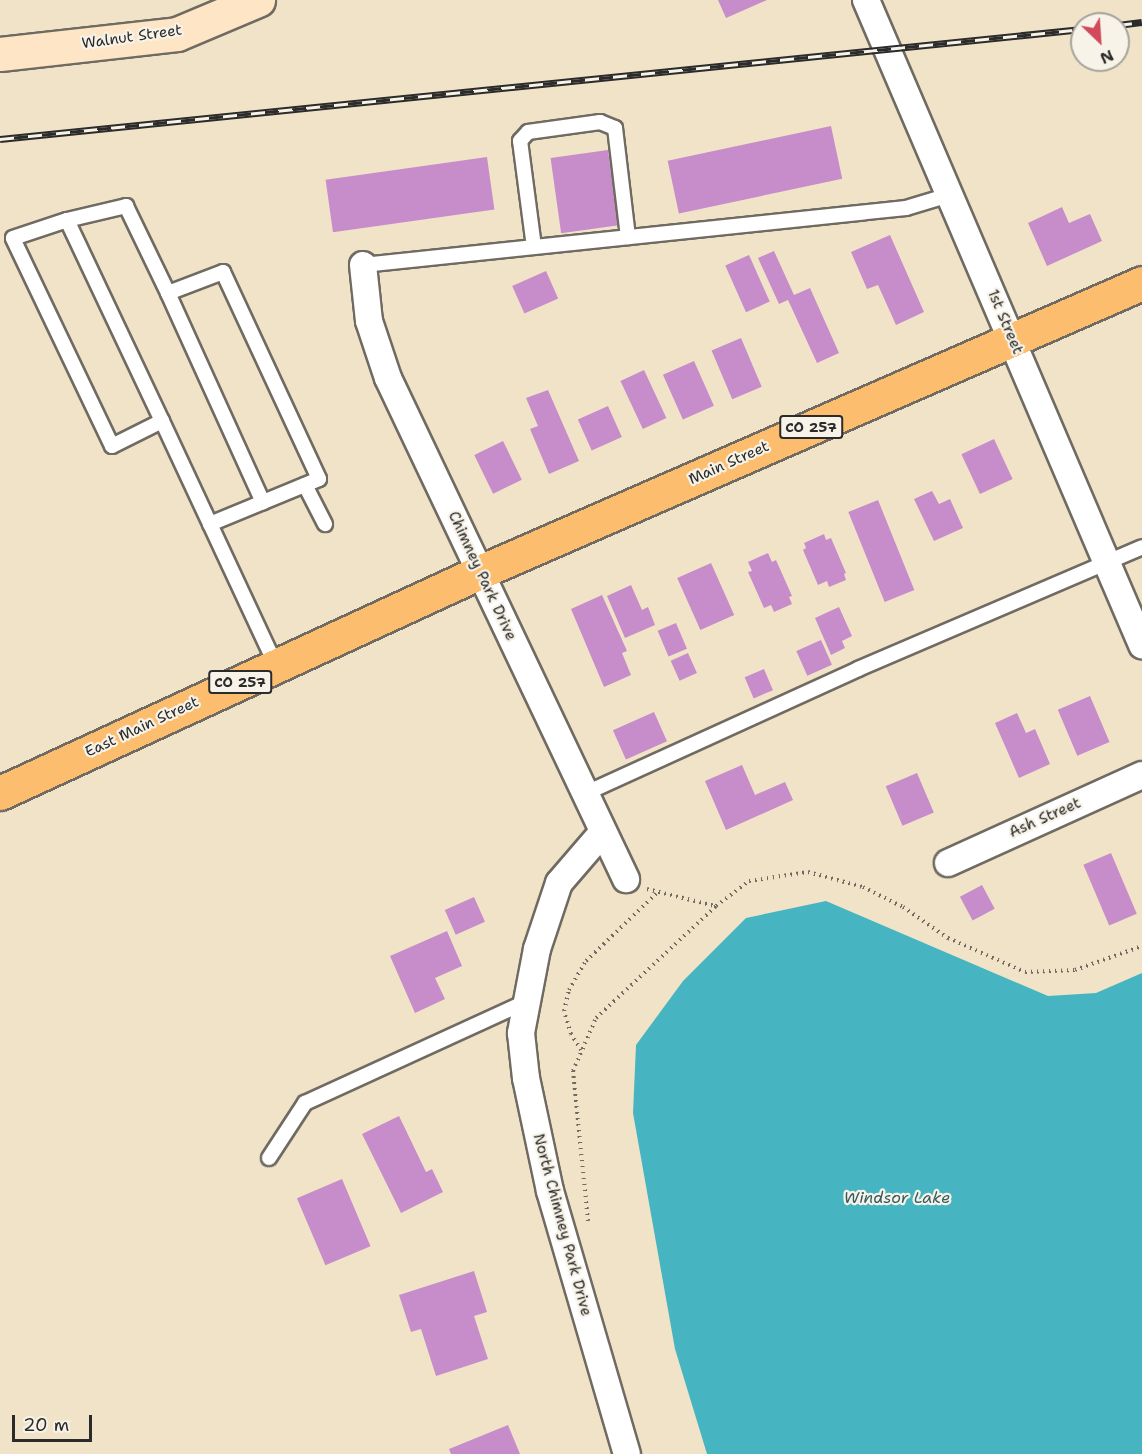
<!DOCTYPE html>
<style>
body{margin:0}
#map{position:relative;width:1142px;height:1454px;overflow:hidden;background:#f1e3c8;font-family:"Shantell Sans",sans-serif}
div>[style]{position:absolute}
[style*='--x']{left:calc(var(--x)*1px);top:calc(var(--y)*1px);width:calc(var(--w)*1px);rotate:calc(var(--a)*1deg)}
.water>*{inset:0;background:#46b5c1}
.building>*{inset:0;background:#c78dca;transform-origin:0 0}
.path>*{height:4px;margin-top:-2px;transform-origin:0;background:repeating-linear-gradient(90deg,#706b62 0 1.5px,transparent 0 6px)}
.roads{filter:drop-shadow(2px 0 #706b62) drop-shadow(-2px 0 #706b62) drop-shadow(0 2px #706b62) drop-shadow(0 -2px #706b62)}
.lane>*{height:14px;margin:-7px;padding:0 7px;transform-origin:7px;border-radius:7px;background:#fff}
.street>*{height:26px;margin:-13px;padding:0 13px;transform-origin:13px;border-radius:13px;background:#fff}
.secondary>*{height:33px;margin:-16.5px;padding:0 16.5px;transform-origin:16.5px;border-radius:16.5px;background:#fee5c5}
.primary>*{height:33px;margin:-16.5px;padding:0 16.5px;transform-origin:16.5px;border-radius:16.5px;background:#fcbd6e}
.rail>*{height:7px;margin-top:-3.5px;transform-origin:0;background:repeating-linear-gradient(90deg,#f7f3e8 0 14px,#2b2b2b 0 28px);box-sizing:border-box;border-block:2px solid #2b2b2b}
span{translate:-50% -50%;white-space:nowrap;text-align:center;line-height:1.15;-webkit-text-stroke:4.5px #f7f3e8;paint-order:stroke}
.shield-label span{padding:2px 4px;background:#f7f3e8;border:2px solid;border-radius:4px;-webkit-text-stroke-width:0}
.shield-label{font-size:14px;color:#2b2b2b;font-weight:700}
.street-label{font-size:15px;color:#2b2b2b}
.water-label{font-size:16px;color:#345b60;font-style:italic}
.north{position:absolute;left:1070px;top:12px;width:60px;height:60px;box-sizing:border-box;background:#f7f3e8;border:2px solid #a5a39c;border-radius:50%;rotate:155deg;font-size:16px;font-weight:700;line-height:24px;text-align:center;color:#2b2b2b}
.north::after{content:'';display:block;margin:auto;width:21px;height:27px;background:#d1495b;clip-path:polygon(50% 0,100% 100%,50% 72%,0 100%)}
.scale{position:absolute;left:12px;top:1415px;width:80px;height:27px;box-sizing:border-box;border:3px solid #2b2b2b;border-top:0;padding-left:8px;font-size:18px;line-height:21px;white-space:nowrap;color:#2b2b2b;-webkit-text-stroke:4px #f7f3e8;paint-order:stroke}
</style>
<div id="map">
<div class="water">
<div style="clip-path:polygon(826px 901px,1048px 996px,1096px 993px,1142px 973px,1142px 1454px,707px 1454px,675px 1349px,633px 1113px,636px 1045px,683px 981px,746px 918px)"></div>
</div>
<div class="building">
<div style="clip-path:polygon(718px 0,767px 0,726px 18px)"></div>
<div style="left:831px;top:126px;width:54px;height:167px;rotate:78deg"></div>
<div style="left:608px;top:150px;width:76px;height:58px;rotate:82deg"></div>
<div style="left:487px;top:157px;width:53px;height:163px;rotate:82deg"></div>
<div style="clip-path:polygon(1062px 207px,1069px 223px,1090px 214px,1102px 241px,1047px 266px,1028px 223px)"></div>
<div style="clip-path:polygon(890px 235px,924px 312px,896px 325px,878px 285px,867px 289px,851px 252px)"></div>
<div style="clip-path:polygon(774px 251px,794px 295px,810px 288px,839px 353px,817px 363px,788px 300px,779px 304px,758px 258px)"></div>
<div style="left:749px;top:255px;width:51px;height:26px;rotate:66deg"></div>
<div style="left:546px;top:271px;width:30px;height:37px;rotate:66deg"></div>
<div style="left:741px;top:338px;width:53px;height:32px;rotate:67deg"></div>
<div style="left:694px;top:361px;width:49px;height:34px;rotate:66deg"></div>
<div style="left:644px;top:370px;width:53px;height:26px;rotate:65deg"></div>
<div style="clip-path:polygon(548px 390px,579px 461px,549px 474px,530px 429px,538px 426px,526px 398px)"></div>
<div style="left:608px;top:406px;width:34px;height:33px;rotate:66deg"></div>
<div style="left:994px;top:439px;width:44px;height:36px;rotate:65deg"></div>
<div style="left:503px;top:441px;width:43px;height:32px;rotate:64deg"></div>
<div style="clip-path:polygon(932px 491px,939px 504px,950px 499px,963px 528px,934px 541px,914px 499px)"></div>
<div style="left:878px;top:500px;width:97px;height:32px;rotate:68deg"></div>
<div style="clip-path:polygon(824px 534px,826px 540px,831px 538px,846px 573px,844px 574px,846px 580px,829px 587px,827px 581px,818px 585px,803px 550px,806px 548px,804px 543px)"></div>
<div style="clip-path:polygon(768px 553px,772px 562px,776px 560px,792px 596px,789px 597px,792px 604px,774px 612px,771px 605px,764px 608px,748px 572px,752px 571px,748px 562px)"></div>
<div style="left:711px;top:563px;width:57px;height:37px;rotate:66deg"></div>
<div style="clip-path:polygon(631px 585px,642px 610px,648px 607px,655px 625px,625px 638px,607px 596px)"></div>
<div style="clip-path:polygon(602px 595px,627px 651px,622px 653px,631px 675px,604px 687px,571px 609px)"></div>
<div style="clip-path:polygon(839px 607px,852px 636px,842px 641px,845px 648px,831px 655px,815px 618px)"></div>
<div style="left:676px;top:623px;width:28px;height:20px;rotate:67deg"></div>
<div style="left:821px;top:640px;width:27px;height:27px;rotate:66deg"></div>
<div style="left:688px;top:653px;width:22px;height:19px;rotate:66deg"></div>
<div style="left:764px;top:669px;width:23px;height:21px;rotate:67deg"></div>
<div style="left:1090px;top:696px;width:50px;height:35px;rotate:67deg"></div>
<div style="left:654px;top:712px;width:32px;height:45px;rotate:66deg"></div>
<div style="clip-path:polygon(1017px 713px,1026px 733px,1035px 729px,1050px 764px,1019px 778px,995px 723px)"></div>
<div style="clip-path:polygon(742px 765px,755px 795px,785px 782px,793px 800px,726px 830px,705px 781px)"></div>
<div style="left:917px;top:773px;width:43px;height:34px;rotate:67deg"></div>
<div style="left:1111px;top:853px;width:66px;height:30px;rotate:67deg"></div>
<div style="left:982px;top:885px;width:27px;height:25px;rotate:62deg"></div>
<div style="left:474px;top:897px;width:27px;height:32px;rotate:66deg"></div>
<div style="clip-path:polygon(447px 931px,462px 966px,435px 978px,445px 999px,415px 1013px,390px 956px)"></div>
<div style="clip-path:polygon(399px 1116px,426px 1172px,432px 1169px,443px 1192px,401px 1213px,362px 1134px)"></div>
<div style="left:342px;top:1179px;width:73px;height:49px;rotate:67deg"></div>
<div style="clip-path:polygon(474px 1271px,487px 1312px,474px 1316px,488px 1359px,436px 1376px,421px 1329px,411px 1332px,399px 1295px)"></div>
<div style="clip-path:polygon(508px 1425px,520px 1454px,451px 1454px,449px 1449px)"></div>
</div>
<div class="path">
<div style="--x:647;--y:889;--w:70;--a:14"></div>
<div style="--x:581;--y:1050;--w:19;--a:-122"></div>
<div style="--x:571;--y:1034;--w:24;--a:-107"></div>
<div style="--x:564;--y:1011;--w:22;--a:-77"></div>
<div style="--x:569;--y:990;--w:34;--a:-60"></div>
<div style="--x:586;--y:961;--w:98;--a:-43.8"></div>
<div style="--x:588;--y:1221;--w:151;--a:-95.7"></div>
<div style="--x:573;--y:1071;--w:58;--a:-66.5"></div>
<div style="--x:596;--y:1018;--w:164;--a:-43"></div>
<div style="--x:716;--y:906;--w:41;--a:-37.1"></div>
<div style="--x:749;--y:881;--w:60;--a:-8.7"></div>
<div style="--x:808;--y:872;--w:57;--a:15.3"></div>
<div style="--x:863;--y:887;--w:45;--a:26.6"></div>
<div style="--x:903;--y:907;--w:55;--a:34.6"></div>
<div style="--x:948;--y:938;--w:84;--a:23.8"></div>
<div style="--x:1025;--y:972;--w:50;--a:-2.3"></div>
<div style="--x:1075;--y:970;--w:71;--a:-19.7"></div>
</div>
<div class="roads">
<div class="lane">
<div style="--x:67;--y:220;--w:61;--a:-13.3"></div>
<div style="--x:126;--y:206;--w:97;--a:64.2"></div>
<div style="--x:168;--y:293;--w:59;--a:-20.9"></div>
<div style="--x:223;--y:272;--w:228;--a:65.1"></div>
<div style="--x:319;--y:479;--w:118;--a:157.6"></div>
<div style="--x:534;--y:247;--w:107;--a:-97.5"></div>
<div style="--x:520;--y:141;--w:12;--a:-48"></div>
<div style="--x:528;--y:132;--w:73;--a:-7.9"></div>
<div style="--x:600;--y:122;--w:16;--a:22"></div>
<div style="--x:615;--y:128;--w:110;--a:83.2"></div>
<div style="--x:363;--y:265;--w:546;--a:-5.99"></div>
<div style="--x:906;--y:208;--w:45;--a:-16.8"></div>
<div style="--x:168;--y:293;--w:230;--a:65.6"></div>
<div style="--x:162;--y:421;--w:56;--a:153.4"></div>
<div style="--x:112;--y:446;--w:230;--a:-115.5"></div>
<div style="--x:13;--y:238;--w:57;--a:-18.4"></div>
<div style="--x:67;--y:220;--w:222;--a:64.7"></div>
<div style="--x:162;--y:421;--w:269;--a:65"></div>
<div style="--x:305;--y:485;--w:44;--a:62.9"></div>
<div style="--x:584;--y:794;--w:301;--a:-24.5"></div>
<div style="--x:858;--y:669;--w:309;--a:-23.2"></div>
<div style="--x:269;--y:1158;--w:66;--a:-56.8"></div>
<div style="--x:305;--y:1103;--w:243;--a:-24.6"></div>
</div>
<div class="street">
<div style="--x:866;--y:0;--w:702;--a:66.83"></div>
<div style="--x:363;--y:265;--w:56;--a:83.9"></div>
<div style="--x:369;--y:321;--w:60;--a:71.6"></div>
<div style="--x:388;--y:378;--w:555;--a:64.59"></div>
<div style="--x:602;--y:833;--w:66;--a:130.7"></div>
<div style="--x:559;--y:883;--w:70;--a:108.4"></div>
<div style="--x:537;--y:949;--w:86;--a:100.8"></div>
<div style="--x:521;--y:1033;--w:45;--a:83.7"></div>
<div style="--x:526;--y:1078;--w:116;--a:78"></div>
<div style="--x:550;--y:1191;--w:274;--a:73.7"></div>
<div style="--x:948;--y:863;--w:213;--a:-24.4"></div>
</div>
<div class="secondary">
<div style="--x:0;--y:54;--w:178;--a:-6.4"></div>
<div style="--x:177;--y:34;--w:88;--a:-22.8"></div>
</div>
<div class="primary">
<div style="--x:0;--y:793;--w:528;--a:-24.72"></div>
<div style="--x:480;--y:572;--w:722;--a:-23.58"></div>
</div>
</div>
<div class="rail">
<div style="--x:1118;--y:25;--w:24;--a:-7"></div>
<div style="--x:0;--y:139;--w:1088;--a:-5.8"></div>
</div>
<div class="shield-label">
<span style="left:811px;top:427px">CO 257</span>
<span style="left:240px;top:682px">CO 257</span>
</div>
<div class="street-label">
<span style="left:132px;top:37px;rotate:-8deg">Walnut Street</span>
<span style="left:1005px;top:322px;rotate:67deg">1st Street</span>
<span style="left:729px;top:463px;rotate:-24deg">Main Street</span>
<span style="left:482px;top:576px;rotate:65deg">Chimney Park Drive</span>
<span style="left:142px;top:727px;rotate:-25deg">East Main Street</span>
<span style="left:1045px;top:818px;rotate:-24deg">Ash Street</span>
<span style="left:562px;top:1225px;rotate:75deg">North Chimney Park Drive</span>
</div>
<div class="water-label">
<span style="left:897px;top:1198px">Windsor Lake</span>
</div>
<div class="north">N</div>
<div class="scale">20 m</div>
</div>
